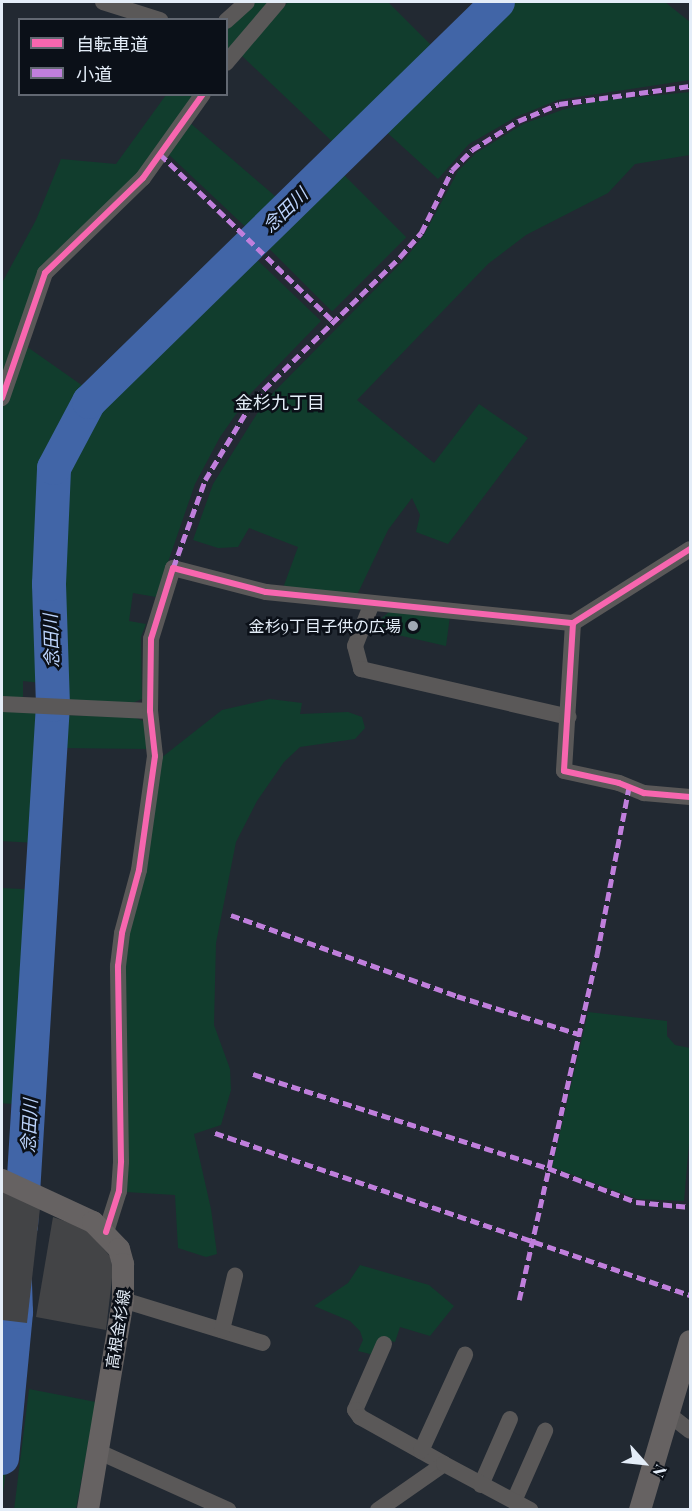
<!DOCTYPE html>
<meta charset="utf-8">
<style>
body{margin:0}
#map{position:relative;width:692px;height:1511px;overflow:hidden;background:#222932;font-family:"Playfair Display","Noto Sans JP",serif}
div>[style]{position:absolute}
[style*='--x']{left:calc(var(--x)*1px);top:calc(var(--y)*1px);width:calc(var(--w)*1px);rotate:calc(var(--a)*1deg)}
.green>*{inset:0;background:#113d2d;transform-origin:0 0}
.river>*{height:34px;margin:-17px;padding:0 17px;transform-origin:17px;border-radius:17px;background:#4165a7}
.building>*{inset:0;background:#434446}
.street>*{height:16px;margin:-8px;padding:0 8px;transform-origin:8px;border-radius:8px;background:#5a5858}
.secondary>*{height:22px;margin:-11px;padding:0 11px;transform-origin:11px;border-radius:11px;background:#666262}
.quiet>*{height:4.5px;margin-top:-2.25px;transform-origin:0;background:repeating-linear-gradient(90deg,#c07fdc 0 9px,transparent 0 13.5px)}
.cycleway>*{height:6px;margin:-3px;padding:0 3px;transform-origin:3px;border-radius:3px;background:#f766af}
.dots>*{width:16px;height:16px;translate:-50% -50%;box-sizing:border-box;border:3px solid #0b1018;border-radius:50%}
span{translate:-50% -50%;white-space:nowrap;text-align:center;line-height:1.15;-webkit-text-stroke:5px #0b1018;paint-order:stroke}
.poi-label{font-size:16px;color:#e4edf8}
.right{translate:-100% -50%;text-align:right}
.street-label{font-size:16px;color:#e4edf8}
.water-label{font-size:18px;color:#bcd3fb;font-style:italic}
.neighbourhood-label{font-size:18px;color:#e4edf8}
.frame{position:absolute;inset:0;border:3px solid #e4edf8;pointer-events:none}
.legend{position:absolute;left:18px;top:18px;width:210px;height:78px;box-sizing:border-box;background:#0b1018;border:2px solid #626872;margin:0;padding:8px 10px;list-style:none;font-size:18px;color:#e4edf8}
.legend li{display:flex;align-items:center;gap:12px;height:30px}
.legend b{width:30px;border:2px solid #626872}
.north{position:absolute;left:614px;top:1433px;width:60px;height:60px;-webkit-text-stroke:4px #0b1018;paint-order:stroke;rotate:117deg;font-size:16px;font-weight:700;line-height:24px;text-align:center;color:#e4edf8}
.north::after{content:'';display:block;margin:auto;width:21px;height:27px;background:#e4edf8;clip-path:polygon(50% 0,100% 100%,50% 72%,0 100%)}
</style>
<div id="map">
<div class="green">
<div style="clip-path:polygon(251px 2px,271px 2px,227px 53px,227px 26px)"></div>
<div style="clip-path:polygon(288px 2px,388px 2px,438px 52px,339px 148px,241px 55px)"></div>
<div style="clip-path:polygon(507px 2px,665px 2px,690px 22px,690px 80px,558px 100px,516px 117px,469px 144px,438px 179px,380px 126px)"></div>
<div style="clip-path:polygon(690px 92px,690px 155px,635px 164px,608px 193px,526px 235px,488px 264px,357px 400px,434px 463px,479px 404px,528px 438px,448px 544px,416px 532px,420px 515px,412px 498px,388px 530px,357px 595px,283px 588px,298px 547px,249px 528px,238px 547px,218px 548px,193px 540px,213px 484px,265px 401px,405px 259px,424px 235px,458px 171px,476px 153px,523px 124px,562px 110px,595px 101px)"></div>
<div style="clip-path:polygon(166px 95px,197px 95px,139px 175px,65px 244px,2px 390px,2px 283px,36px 220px,61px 159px,116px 164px)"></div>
<div style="clip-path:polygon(189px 122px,282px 202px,253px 234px,166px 152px)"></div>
<div style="left:337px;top:168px;width:98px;height:105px;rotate:45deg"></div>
<div style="clip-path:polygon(249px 252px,321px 321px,251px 393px,220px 437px,195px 484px,156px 597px,133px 593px,129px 621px,146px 624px,141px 637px,142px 699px,125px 706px,60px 704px,56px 588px,60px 474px,94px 404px)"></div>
<div style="clip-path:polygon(26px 346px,90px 391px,46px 474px,44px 583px,50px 684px,23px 681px,23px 701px,2px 700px,2px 409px)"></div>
<div style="clip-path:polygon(389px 612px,450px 616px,446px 646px,376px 630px,377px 622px)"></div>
<div style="clip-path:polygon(270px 699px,302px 703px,300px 714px,348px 712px,362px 717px,365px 728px,355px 739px,300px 747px,284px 762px,257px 801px,236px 842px,216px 943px,215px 982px,214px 1025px,230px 1069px,231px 1090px,221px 1125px,194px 1134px,211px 1209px,217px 1254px,206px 1257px,178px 1248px,175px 1195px,126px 1192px,124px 966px,161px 758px,222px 710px)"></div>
<div style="left:2px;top:711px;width:42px;height:130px;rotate:3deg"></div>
<div style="clip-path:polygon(61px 715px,133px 717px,146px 722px,147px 749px,60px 748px)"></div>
<div style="left:2px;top:888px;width:43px;height:215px;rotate:3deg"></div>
<div style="clip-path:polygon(588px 1012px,667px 1021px,667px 1036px,675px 1045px,690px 1048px,690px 1132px,684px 1201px,637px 1199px,552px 1167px)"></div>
<div style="clip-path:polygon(360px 1265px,429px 1285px,454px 1306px,430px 1336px,400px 1327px,395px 1342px,383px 1339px,374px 1355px,358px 1351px,363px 1340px,360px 1331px,350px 1321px,314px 1306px,348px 1283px)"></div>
<div style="clip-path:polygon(2px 1328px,26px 1330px,2px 1500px,2px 1374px,7px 1369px,9px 1341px)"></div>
<div style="clip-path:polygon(29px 1389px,96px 1402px,76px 1509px,14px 1510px)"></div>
</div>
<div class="river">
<div style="--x:21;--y:1226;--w:522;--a:-86.49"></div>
<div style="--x:53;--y:705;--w:121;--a:-91.9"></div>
<div style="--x:49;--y:584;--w:116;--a:-87.5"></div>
<div style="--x:54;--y:468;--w:75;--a:-62.1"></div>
<div style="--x:89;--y:402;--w:572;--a:-44.36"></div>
<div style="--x:2;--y:1458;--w:147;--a:-84.5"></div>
<div style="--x:16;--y:1312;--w:36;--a:-92"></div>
</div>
<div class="building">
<div style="clip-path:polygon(2px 1191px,40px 1208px,27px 1323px,2px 1320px)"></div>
<div style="clip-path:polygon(53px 1217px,85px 1228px,110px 1256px,113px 1270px,106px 1330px,36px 1317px)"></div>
</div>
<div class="street">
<div style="--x:103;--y:2;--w:60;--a:17.5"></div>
<div style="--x:226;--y:21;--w:28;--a:-42"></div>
<div style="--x:226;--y:63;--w:80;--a:-49.6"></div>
<div style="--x:2;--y:398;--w:132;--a:-71"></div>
<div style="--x:45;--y:273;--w:136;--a:-44.1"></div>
<div style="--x:143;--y:178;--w:103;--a:-54.5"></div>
<div style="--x:372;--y:603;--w:46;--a:111.6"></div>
<div style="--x:355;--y:646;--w:24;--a:75"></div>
<div style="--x:361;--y:669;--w:213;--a:13"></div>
<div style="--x:573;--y:623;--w:148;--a:93.5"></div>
<div style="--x:564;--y:771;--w:56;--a:12.3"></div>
<div style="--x:619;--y:783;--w:27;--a:22"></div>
<div style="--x:644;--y:793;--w:46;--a:5"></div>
<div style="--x:2;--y:704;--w:148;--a:2.7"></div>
<div style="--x:106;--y:1232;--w:43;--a:-72.4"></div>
<div style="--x:119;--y:1191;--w:30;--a:-86"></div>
<div style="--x:121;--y:1161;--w:195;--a:-90.9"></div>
<div style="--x:118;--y:966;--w:33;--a:-83"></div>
<div style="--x:122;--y:933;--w:65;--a:-74.9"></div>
<div style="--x:139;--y:870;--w:115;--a:-82"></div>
<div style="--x:155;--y:756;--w:45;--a:-96.3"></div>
<div style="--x:150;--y:711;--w:72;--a:-89.2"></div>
<div style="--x:151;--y:639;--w:74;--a:-72.8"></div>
<div style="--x:173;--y:568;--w:96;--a:14.5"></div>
<div style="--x:266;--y:592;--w:309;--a:5.8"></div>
<div style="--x:573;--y:623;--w:138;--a:-32.3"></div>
<div style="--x:123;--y:1300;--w:146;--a:17.1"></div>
<div style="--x:222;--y:1330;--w:56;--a:-76.5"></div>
<div style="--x:384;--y:1344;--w:72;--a:113.7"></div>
<div style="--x:355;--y:1410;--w:9;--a:54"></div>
<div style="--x:360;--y:1417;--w:96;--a:29.2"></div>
<div style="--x:671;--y:1416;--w:24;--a:38"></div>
<div style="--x:97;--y:1451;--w:144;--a:24.2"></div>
<div style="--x:421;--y:1451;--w:106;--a:-65.4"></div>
<div style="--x:481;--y:1485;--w:72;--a:-66.3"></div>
<div style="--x:514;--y:1501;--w:77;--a:-66.1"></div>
<div style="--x:378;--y:1510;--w:80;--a:-34.9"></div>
<div style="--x:444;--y:1464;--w:98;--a:28.1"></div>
</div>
<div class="secondary">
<div style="--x:2;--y:1180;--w:100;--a:24.8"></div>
<div style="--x:93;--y:1222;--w:37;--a:46"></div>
<div style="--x:119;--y:1249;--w:16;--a:75"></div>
<div style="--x:123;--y:1264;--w:36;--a:90"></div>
<div style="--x:123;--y:1300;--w:213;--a:99.5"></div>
<div style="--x:640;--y:1510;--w:176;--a:-73.5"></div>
</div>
<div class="quiet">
<div style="--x:160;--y:154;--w:240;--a:44"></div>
<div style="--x:173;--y:568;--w:94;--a:-70"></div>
<div style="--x:205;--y:480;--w:95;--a:-58.8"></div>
<div style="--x:254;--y:399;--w:204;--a:-44.2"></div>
<div style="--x:400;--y:257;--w:32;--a:-49"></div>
<div style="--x:421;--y:233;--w:70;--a:-63.8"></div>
<div style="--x:452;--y:170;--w:28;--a:-45"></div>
<div style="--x:472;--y:150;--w:54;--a:-32.2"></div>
<div style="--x:518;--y:121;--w:44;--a:-22.5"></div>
<div style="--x:559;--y:104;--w:132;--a:-7.8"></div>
<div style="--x:231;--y:915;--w:240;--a:19.7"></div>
<div style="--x:457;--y:996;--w:128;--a:17.3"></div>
<div style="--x:253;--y:1074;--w:310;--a:17.7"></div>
<div style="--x:548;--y:1168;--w:94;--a:21.1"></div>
<div style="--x:636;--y:1202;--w:54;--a:5.3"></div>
<div style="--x:215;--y:1133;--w:502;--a:18.83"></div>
<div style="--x:519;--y:1300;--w:355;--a:-77.3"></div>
<div style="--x:597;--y:954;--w:170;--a:-79.2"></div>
</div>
<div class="cycleway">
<div style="--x:2;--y:398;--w:132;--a:-71"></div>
<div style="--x:45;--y:273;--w:136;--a:-44.1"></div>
<div style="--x:143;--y:178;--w:103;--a:-54.5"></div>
<div style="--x:573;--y:623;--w:148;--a:93.5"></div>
<div style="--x:564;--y:771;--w:56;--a:12.3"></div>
<div style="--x:619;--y:783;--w:27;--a:22"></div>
<div style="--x:644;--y:793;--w:46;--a:5"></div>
<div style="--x:106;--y:1232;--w:43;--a:-72.4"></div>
<div style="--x:119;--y:1191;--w:30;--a:-86"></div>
<div style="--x:121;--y:1161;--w:195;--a:-90.9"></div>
<div style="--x:118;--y:966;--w:33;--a:-83"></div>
<div style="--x:122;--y:933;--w:65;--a:-74.9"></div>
<div style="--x:139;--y:870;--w:115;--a:-82"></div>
<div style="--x:155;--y:756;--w:45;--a:-96.3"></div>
<div style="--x:150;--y:711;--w:72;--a:-89.2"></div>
<div style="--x:151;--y:639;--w:74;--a:-72.8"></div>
<div style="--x:173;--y:568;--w:96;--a:14.5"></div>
<div style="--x:266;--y:592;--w:309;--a:5.8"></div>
<div style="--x:573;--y:623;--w:138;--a:-32.3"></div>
</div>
<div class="dots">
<div style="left:413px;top:626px;background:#a0a8b3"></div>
</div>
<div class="poi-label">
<span class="right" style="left:401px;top:626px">金杉9丁目子供の広場</span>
</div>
<div class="street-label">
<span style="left:118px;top:1329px;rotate:-81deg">高根金杉線</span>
</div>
<div class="water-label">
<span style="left:285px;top:210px;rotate:-44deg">念田川</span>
<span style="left:51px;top:641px;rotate:-92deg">念田川</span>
<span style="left:29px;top:1126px;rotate:-87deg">念田川</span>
</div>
<div class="neighbourhood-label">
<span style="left:280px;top:402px">金杉九丁目</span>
</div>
<div class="frame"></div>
<ul class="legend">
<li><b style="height:8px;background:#f766af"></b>自転車道</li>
<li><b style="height:8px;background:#c07fdc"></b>小道</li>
</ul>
<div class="north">N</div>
</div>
